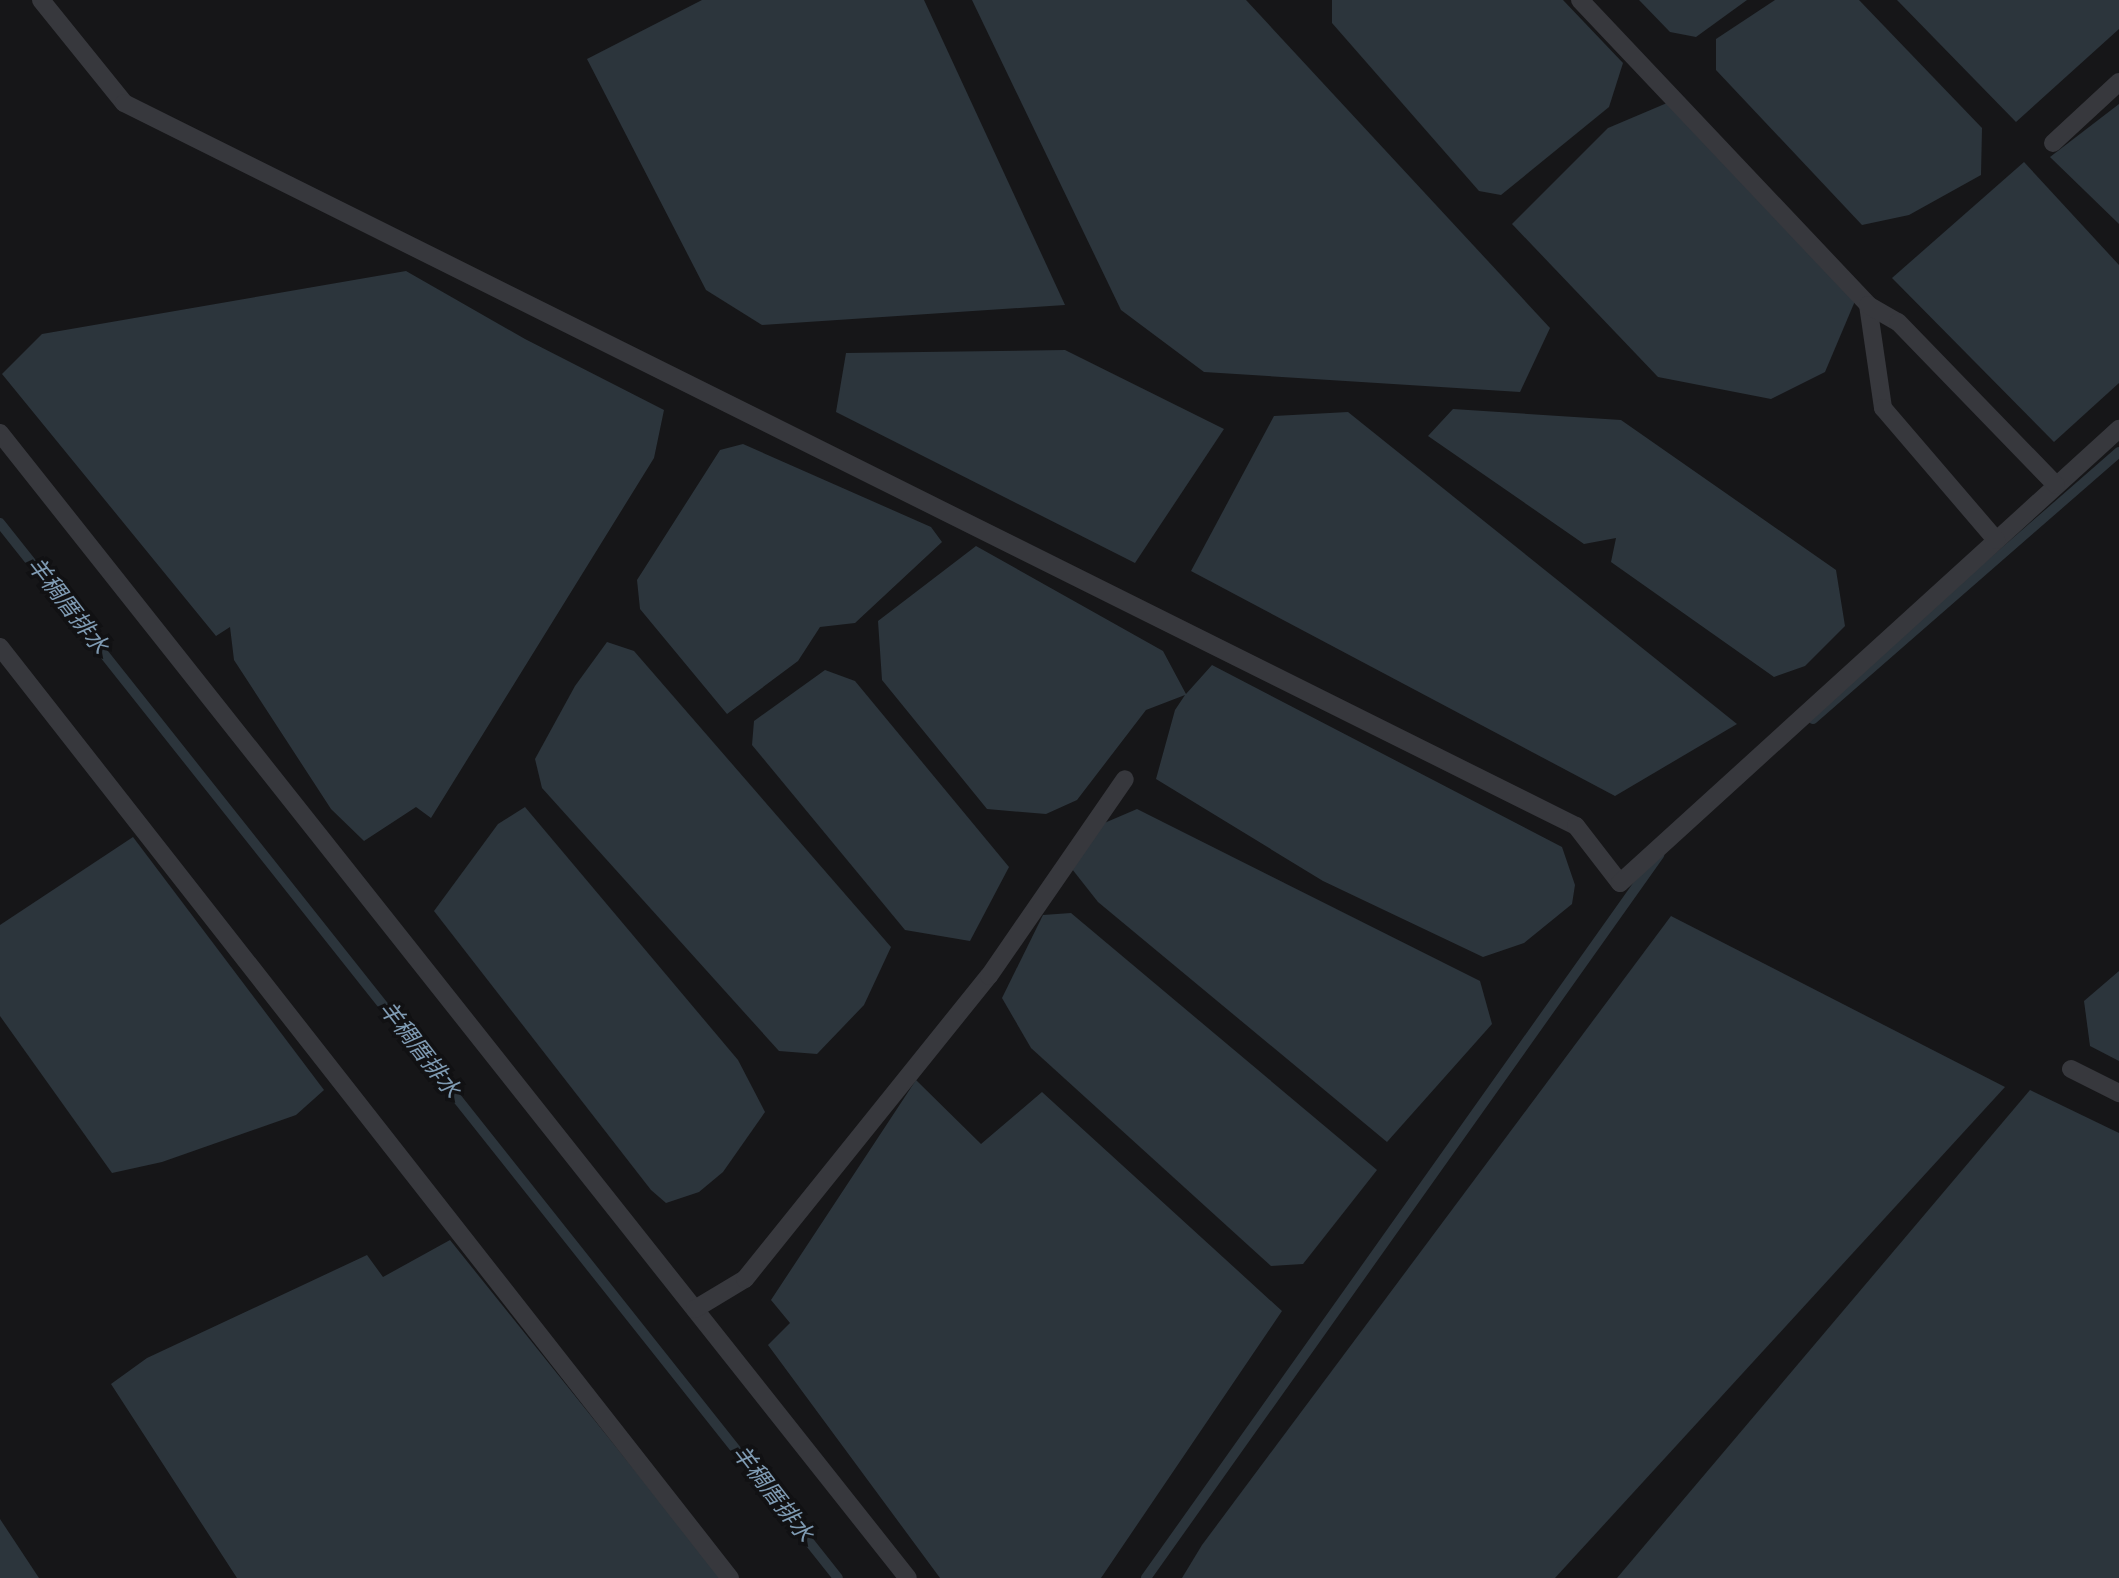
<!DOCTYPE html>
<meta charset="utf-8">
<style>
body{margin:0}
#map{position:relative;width:2119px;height:1578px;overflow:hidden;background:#161618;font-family:Roboto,"Noto Sans TC",sans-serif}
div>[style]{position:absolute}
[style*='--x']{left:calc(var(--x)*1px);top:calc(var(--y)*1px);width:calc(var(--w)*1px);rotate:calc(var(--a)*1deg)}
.water>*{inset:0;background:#2c353c}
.stream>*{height:10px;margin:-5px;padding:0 5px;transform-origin:5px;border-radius:5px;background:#2c353c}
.lane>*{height:18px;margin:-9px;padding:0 9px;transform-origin:9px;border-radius:9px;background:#37383d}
span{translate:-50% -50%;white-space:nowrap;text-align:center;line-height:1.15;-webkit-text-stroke:7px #111113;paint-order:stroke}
.water-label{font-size:23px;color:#7f9bb3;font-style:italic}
</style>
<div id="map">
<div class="water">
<div style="clip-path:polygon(702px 0,924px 0,1065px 305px,762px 325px,706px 290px,587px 59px)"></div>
<div style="clip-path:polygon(972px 0,1246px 0,1550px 328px,1520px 392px,1204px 372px,1121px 310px)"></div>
<div style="clip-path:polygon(1332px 0,1563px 0,1623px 63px,1609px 107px,1501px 195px,1479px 191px,1332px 23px)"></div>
<div style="clip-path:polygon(1639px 0,1747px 0,1696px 37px,1670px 32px)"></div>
<div style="clip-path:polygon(1775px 0,1859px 0,1982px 128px,1981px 175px,1909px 215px,1862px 225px,1716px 70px,1716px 39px)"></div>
<div style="clip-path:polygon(1897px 0,2119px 0,2119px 29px,2016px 122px)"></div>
<div style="clip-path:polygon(1667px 103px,1855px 301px,1825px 372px,1771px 399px,1658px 377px,1512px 224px,1608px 128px)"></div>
<div style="clip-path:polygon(2119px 104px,2119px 224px,2050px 157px)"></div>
<div style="clip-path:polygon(2024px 162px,2119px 265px,2119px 383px,2054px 442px,1892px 278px)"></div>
<div style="clip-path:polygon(406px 271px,525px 339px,664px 410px,654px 458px,431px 818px,416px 807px,364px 841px,331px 809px,234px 660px,230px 627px,216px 636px,2px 374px,42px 334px)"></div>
<div style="clip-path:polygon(1065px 350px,1224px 429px,1135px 563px,836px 412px,846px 353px)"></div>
<div style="clip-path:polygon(1453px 409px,1621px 420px,1836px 570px,1845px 626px,1805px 666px,1774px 677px,1611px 562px,1616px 538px,1584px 544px,1428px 436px)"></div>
<div style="clip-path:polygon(1348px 412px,1737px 724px,1615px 796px,1191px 571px,1274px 416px)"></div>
<div style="clip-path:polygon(743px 444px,931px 527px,942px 542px,855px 623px,820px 627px,798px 661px,727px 714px,640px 609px,637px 580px,720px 450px)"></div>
<div style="clip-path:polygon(976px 546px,1163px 651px,1186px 694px,1212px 665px,1562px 847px,1575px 885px,1572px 904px,1524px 943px,1483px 957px,1323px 881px,1156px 779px,1175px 710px,1185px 695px,1146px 710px,1077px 800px,1046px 814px,987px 809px,882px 680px,878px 621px)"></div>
<div style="clip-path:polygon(607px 642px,634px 651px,891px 947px,864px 1005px,817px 1054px,779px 1051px,542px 788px,535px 759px,575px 686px)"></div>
<div style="clip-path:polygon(825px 670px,855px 681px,1009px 867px,970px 941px,905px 930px,752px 745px,754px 721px)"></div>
<div style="clip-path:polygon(525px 807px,738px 1060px,765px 1112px,723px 1172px,699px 1192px,666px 1203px,651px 1190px,434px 911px,498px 824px)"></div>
<div style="clip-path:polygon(1137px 809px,1480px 981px,1492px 1024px,1387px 1142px,1098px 902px,1072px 869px,1088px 830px)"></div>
<div style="clip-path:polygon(133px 837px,324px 1090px,296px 1115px,162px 1162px,112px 1173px,0 1016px,0 925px)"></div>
<div style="clip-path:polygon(1071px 913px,1377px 1170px,1303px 1264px,1271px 1266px,1031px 1048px,1002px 998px,1043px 915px)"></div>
<div style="clip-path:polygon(1671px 916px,2005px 1087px,1555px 1578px,1182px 1578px,1202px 1545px)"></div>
<div style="clip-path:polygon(2119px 971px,2119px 1061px,2090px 1046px,2084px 1001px)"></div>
<div style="clip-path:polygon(916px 1080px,981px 1144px,1042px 1092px,1282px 1311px,1101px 1578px,940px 1578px,768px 1345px,790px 1323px,771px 1300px)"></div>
<div style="clip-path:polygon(2030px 1090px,2119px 1133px,2119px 1578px,1617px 1578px)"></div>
<div style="clip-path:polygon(450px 1240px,721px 1578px,237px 1578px,111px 1384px,147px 1358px,367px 1255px,383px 1277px)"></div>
<div style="clip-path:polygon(0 1519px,39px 1578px,0 1578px)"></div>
</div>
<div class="stream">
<div style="--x:0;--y:523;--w:1347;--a:51.54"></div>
<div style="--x:1813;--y:719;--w:406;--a:-41.1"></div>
<div style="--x:1146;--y:1578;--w:887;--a:-54.64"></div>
</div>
<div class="lane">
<div style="--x:41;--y:0;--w:132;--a:51.1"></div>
<div style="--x:124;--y:103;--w:1622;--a:26.47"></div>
<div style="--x:1576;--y:826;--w:72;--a:52.3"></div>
<div style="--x:1620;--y:883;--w:675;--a:-42.3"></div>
<div style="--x:1580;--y:0;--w:419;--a:46.6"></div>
<div style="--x:1868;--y:305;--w:104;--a:81.7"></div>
<div style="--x:1883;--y:408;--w:174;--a:49.4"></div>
<div style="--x:2053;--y:143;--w:90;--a:-42.7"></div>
<div style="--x:1868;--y:305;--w:34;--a:30"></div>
<div style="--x:1898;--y:322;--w:227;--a:45.9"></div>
<div style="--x:0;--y:433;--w:1461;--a:51.59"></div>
<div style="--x:0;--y:647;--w:1183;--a:51.9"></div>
<div style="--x:2071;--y:1069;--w:54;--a:26.6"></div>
<div style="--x:695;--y:1309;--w:58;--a:-31"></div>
<div style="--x:745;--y:1279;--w:389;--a:-51.2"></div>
<div style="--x:989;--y:976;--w:239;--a:-55.4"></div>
</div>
<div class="water-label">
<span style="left:67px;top:606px;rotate:52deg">羊稠厝排水</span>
<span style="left:419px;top:1050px;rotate:52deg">羊稠厝排水</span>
<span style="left:772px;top:1494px;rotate:52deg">羊稠厝排水</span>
</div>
</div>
